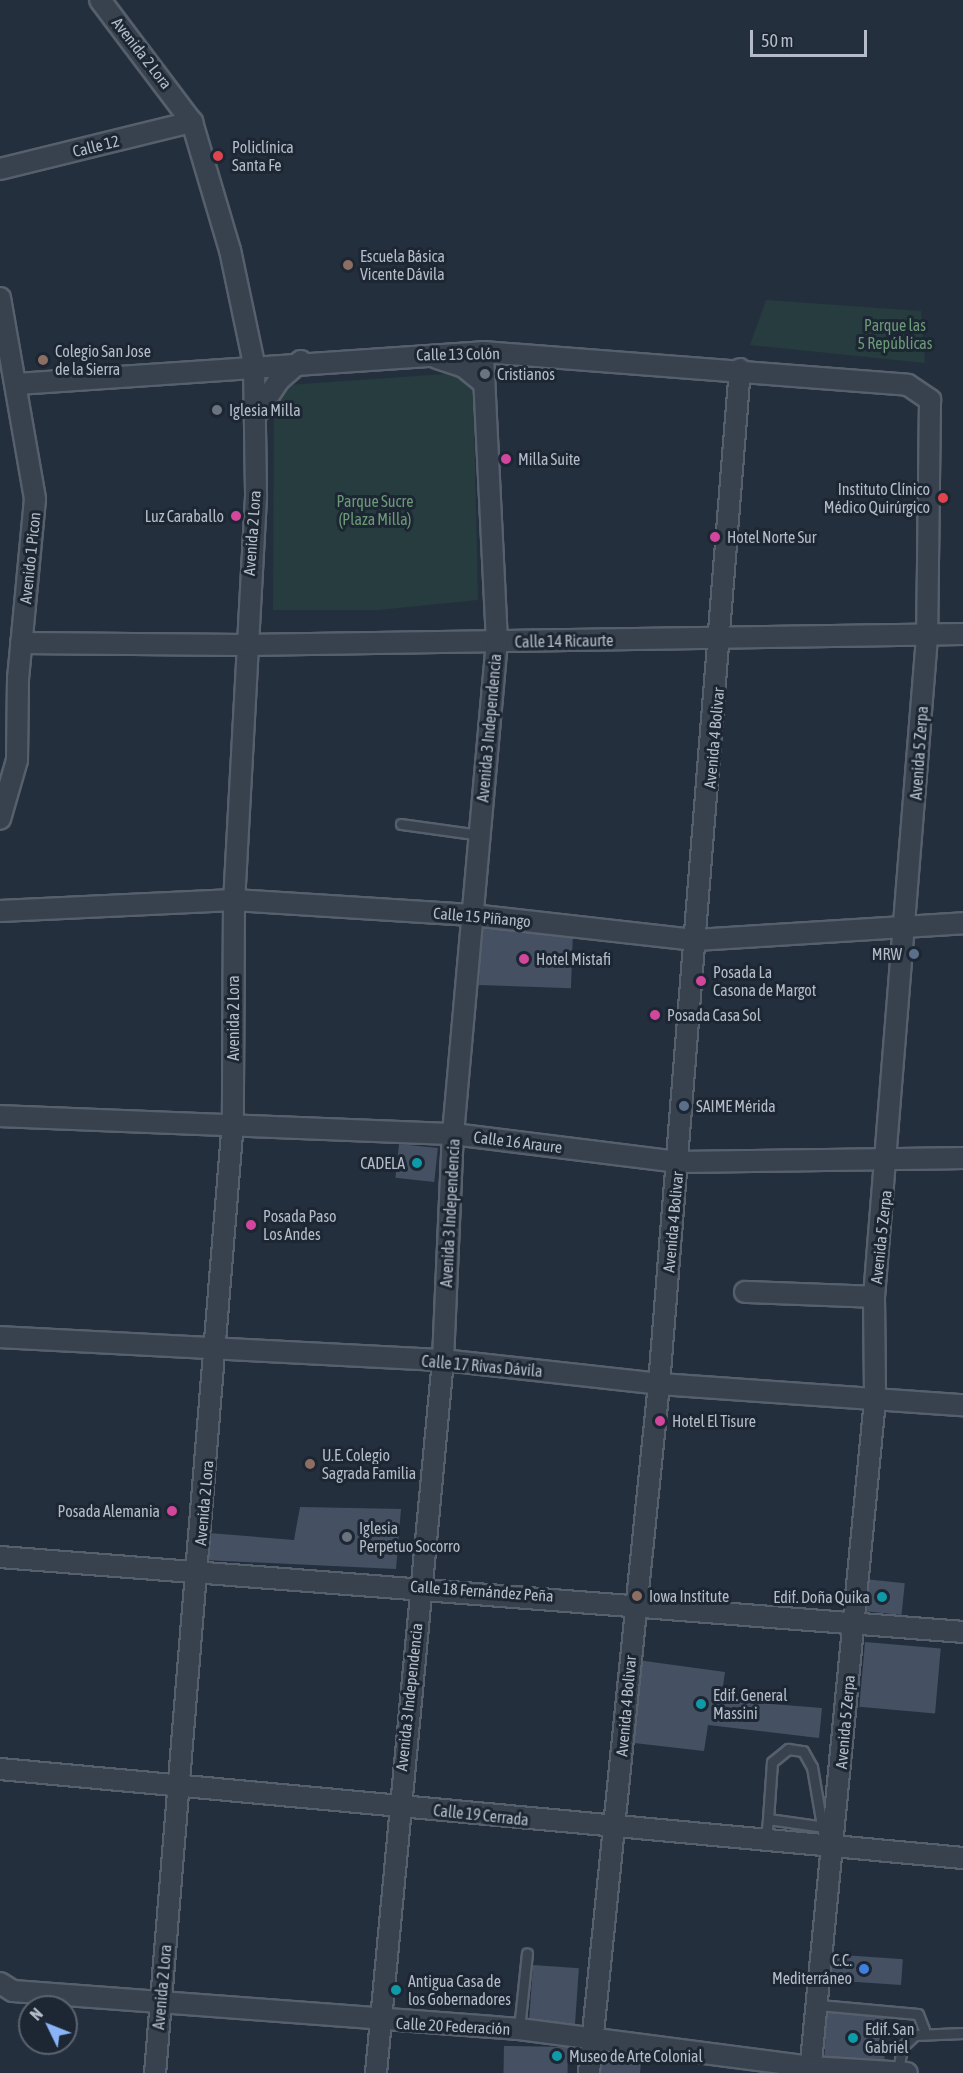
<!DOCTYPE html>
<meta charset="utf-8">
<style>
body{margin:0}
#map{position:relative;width:963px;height:2073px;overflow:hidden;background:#242f3e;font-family:"Asap Condensed",sans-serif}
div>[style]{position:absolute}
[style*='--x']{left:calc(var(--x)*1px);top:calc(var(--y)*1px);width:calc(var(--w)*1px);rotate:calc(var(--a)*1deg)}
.green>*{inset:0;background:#263c3f}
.building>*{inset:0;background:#455162;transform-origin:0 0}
.roads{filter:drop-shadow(2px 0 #565f6c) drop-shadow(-2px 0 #565f6c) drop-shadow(0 2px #565f6c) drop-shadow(0 -2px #565f6c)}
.service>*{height:9px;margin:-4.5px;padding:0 4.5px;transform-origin:4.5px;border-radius:4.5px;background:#38414e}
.minor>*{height:20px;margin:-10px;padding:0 10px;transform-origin:10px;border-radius:10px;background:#38414e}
.dots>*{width:16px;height:16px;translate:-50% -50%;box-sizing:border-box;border:3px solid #1d2633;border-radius:50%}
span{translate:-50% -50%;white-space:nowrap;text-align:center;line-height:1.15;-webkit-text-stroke:6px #1d2633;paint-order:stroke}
.street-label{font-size:16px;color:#b4bcc9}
.poi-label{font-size:16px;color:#b4bcc9}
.left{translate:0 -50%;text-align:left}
.right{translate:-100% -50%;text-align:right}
.park-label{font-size:16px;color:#6b9a76}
.north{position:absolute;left:18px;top:1995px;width:60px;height:60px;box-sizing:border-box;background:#1d2633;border:2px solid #59626f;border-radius:50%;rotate:313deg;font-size:16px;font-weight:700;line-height:24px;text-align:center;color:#b4bcc9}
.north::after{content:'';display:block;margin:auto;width:21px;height:27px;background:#8ab4f8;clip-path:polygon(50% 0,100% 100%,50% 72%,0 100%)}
.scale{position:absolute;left:750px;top:30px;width:117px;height:27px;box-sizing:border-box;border:3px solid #b4bcc9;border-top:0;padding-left:8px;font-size:18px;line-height:21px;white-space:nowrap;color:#b4bcc9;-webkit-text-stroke:4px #1d2633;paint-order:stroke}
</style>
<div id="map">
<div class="green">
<div style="clip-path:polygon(766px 300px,921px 311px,925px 363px,750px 345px)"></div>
<div style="clip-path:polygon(473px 372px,478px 600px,379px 610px,273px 610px,274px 386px)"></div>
</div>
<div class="building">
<div style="left:481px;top:928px;width:92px;height:57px;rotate:2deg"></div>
<div style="left:399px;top:1144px;width:39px;height:34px;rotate:6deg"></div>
<div style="clip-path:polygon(300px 1507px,401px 1509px,396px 1569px,205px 1560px,209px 1533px,294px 1540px)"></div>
<div style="left:864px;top:1579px;width:41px;height:32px;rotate:6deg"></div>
<div style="left:865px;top:1642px;width:76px;height:65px;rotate:5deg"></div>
<div style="clip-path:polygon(637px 1660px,725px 1672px,721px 1700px,822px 1708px,819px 1738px,708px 1725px,704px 1751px,625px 1742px)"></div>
<div style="left:829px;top:1954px;width:74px;height:26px;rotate:4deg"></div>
<div style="left:533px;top:1965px;width:46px;height:60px;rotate:4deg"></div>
<div style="left:827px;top:2008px;width:60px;height:58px;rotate:3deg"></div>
<div style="clip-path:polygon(599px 2043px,642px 2050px,640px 2073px,596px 2073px)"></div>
<div style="left:504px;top:2046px;width:64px;height:27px;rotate:1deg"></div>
</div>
<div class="roads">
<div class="service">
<div style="--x:401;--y:824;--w:80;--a:7.9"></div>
<div style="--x:768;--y:1819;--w:57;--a:-86"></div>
<div style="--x:772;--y:1762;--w:21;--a:-39"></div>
<div style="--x:788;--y:1749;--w:15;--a:8"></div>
<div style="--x:803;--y:1751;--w:18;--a:61"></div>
<div style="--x:812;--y:1767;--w:77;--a:80.3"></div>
<div style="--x:766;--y:1838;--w:19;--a:-84"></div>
<div style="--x:768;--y:1819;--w:50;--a:8"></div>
<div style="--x:819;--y:2005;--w:99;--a:5.2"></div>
<div style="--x:918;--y:2014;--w:17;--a:69"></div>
<div style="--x:519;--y:2029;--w:76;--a:-84"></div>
<div style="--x:898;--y:2072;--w:25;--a:-81"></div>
<div style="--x:902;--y:2047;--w:18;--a:-43"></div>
<div style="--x:915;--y:2035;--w:48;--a:-2.4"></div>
</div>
<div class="minor">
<div style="--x:100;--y:0;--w:153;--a:53"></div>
<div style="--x:192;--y:122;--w:134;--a:73.5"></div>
<div style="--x:230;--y:250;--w:116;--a:78.1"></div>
<div style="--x:254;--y:364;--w:133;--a:89.1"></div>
<div style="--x:256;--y:497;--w:404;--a:93.1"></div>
<div style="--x:234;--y:900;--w:221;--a:90.3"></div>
<div style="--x:233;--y:1121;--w:955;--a:94.68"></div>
<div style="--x:0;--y:169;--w:198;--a:-13.8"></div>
<div style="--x:0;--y:298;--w:204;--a:80.1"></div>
<div style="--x:35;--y:499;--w:180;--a:95.4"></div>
<div style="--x:18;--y:678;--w:82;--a:90.7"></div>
<div style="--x:17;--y:760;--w:61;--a:106.1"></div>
<div style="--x:437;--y:358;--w:28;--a:18"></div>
<div style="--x:464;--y:367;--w:26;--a:39"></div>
<div style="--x:17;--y:384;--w:467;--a:-3.9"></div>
<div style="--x:483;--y:352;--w:426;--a:4.4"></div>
<div style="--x:908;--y:385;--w:27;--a:34"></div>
<div style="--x:930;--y:400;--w:237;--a:90.7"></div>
<div style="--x:927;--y:637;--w:662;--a:94.59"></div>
<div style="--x:874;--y:1297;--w:103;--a:89.4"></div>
<div style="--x:875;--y:1400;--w:676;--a:95.52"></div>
<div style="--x:255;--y:416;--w:43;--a:-56.3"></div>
<div style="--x:279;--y:380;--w:29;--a:-41"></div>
<div style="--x:21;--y:643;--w:223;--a:0.5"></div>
<div style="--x:244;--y:645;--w:719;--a:-0.88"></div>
<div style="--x:0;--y:911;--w:234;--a:-2.7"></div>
<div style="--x:234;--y:900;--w:238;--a:3.6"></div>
<div style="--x:472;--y:915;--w:225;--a:6.4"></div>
<div style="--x:696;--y:940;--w:268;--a:-3.6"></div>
<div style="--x:0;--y:1116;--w:453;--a:2.3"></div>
<div style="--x:453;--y:1134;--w:228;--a:7.1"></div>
<div style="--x:679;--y:1162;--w:284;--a:-0.8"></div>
<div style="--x:745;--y:1292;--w:129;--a:2.2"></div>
<div style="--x:0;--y:1337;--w:444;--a:3"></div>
<div style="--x:443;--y:1360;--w:217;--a:6.3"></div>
<div style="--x:659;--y:1384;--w:305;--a:4"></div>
<div style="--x:0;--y:1557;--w:966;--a:4.45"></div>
<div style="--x:0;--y:1769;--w:967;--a:5.28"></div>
<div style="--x:0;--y:1983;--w:15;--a:32"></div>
<div style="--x:13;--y:1991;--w:507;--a:4.29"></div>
<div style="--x:519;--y:2029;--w:294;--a:7.4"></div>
<div style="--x:811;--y:2067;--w:96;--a:3.6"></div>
<div style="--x:376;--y:2073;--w:716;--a:-84.63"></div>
<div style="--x:443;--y:1360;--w:226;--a:-87.5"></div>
<div style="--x:453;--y:1134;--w:494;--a:-84.9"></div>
<div style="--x:497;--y:642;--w:290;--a:-92.8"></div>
<div style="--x:589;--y:2073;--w:693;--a:-84.2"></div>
<div style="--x:659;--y:1384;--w:1018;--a:-85.44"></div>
</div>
</div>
<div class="dots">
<div style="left:218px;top:156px;background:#e0444e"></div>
<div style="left:348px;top:265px;background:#8d6e63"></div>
<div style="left:43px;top:360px;background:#8d6e63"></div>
<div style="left:485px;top:374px;background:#6b7280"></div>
<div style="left:217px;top:410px;background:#6b7280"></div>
<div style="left:506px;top:459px;background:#d1479c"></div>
<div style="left:943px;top:498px;background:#e0444e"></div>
<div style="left:236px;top:516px;background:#d1479c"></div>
<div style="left:715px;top:537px;background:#d1479c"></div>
<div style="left:914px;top:954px;background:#5c6f8a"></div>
<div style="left:524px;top:959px;background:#d1479c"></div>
<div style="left:701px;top:981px;background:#d1479c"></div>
<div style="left:655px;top:1015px;background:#d1479c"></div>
<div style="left:684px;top:1106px;background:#5c6f8a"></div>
<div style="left:417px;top:1163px;background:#0f9aa8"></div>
<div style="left:251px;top:1225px;background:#d1479c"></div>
<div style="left:660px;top:1421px;background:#d1479c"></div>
<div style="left:310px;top:1464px;background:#8d6e63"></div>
<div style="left:172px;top:1511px;background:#d1479c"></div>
<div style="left:347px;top:1537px;background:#6b7280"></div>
<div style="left:637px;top:1596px;background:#8d6e63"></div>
<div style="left:882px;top:1597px;background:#0f9aa8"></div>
<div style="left:701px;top:1704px;background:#0f9aa8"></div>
<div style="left:864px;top:1969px;background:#3f7fe0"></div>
<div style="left:396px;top:1990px;background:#0f9aa8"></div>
<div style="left:853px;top:2038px;background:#0f9aa8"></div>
<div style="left:557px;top:2056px;background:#0f9aa8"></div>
</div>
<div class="street-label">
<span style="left:142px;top:53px;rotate:52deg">Avenida 2 Lora</span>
<span style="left:96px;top:146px;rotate:-14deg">Calle 12</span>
<span style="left:458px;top:354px;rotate:-1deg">Calle 13 Colón</span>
<span style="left:252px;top:533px;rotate:-86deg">Avenida 2 Lora</span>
<span style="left:30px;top:558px;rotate:-84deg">Avenido 1 Picon</span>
<span style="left:564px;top:641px;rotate:-1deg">Calle 14 Ricaurte</span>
<span style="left:489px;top:728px;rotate:-85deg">Avenida 3 Independencia</span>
<span style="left:714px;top:738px;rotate:-85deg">Avenida 4 Bolivar</span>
<span style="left:919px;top:753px;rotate:-86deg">Avenida 5 Zerpa</span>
<span style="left:482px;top:917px;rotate:5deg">Calle 15 Piñango</span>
<span style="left:233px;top:1018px;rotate:-90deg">Avenida 2 Lora</span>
<span style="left:518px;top:1142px;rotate:7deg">Calle 16 Araure</span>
<span style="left:450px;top:1213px;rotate:-87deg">Avenida 3 Independencia</span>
<span style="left:673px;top:1222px;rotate:-85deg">Avenida 4 Bolivar</span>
<span style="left:881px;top:1237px;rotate:-84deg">Avenida 5 Zerpa</span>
<span style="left:482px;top:1366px;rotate:5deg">Calle 17 Rivas Dávila</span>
<span style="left:204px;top:1503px;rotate:-85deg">Avenida 2 Lora</span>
<span style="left:482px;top:1591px;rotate:4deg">Calle 18 Fernández Peña</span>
<span style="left:409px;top:1697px;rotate:-84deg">Avenida 3 Independencia</span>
<span style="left:626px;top:1706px;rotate:-85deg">Avenida 4 Bolivar</span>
<span style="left:845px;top:1722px;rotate:-85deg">Avenida 5 Zerpa</span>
<span style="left:481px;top:1815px;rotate:6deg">Calle 19 Cerrada</span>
<span style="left:162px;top:1987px;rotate:-85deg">Avenida 2 Lora</span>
<span style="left:453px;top:2026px;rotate:3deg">Calle 20 Federación</span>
</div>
<div class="poi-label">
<span class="left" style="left:232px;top:156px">Policlínica<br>Santa Fe</span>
<span class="left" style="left:360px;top:265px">Escuela Básica<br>Vicente Dávila</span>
<span class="left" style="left:55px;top:360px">Colegio San Jose<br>de la Sierra</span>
<span class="left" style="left:497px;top:374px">Cristianos</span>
<span class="left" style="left:229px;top:410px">Iglesia Milla</span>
<span class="left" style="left:518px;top:459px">Milla Suite</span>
<span class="right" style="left:930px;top:498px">Instituto Clínico<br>Médico Quirúrgico</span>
<span class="right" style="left:224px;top:516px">Luz Caraballo</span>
<span class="left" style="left:727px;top:537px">Hotel Norte Sur</span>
<span class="right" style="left:902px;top:954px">MRW</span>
<span class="left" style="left:536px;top:959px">Hotel Mistafi</span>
<span class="left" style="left:713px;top:981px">Posada La<br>Casona de Margot</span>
<span class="left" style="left:667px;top:1015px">Posada Casa Sol</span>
<span class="left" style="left:696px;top:1106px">SAIME Mérida</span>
<span class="right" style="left:405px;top:1163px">CADELA</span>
<span class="left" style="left:263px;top:1225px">Posada Paso<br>Los Andes</span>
<span class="left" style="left:672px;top:1421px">Hotel El Tisure</span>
<span class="left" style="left:322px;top:1464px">U.E. Colegio<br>Sagrada Familia</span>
<span class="right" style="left:160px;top:1511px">Posada Alemania</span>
<span class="left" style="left:359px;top:1537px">Iglesia<br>Perpetuo Socorro</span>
<span class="left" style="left:649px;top:1596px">Iowa Institute</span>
<span class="right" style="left:870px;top:1597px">Edif. Doña Quika</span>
<span class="left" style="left:713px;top:1704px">Edif. General<br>Massini</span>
<span class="right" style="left:852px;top:1969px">C.C.<br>Mediterráneo</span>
<span class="left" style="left:408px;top:1990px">Antigua Casa de<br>los Gobernadores</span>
<span class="left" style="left:865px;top:2038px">Edif. San<br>Gabriel</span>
<span class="left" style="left:569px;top:2056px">Museo de Arte Colonial</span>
</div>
<div class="park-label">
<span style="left:895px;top:334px">Parque las<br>5 Repúblicas</span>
<span style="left:375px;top:510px">Parque Sucre<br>(Plaza Milla)</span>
</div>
<div class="north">N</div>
<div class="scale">50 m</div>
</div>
